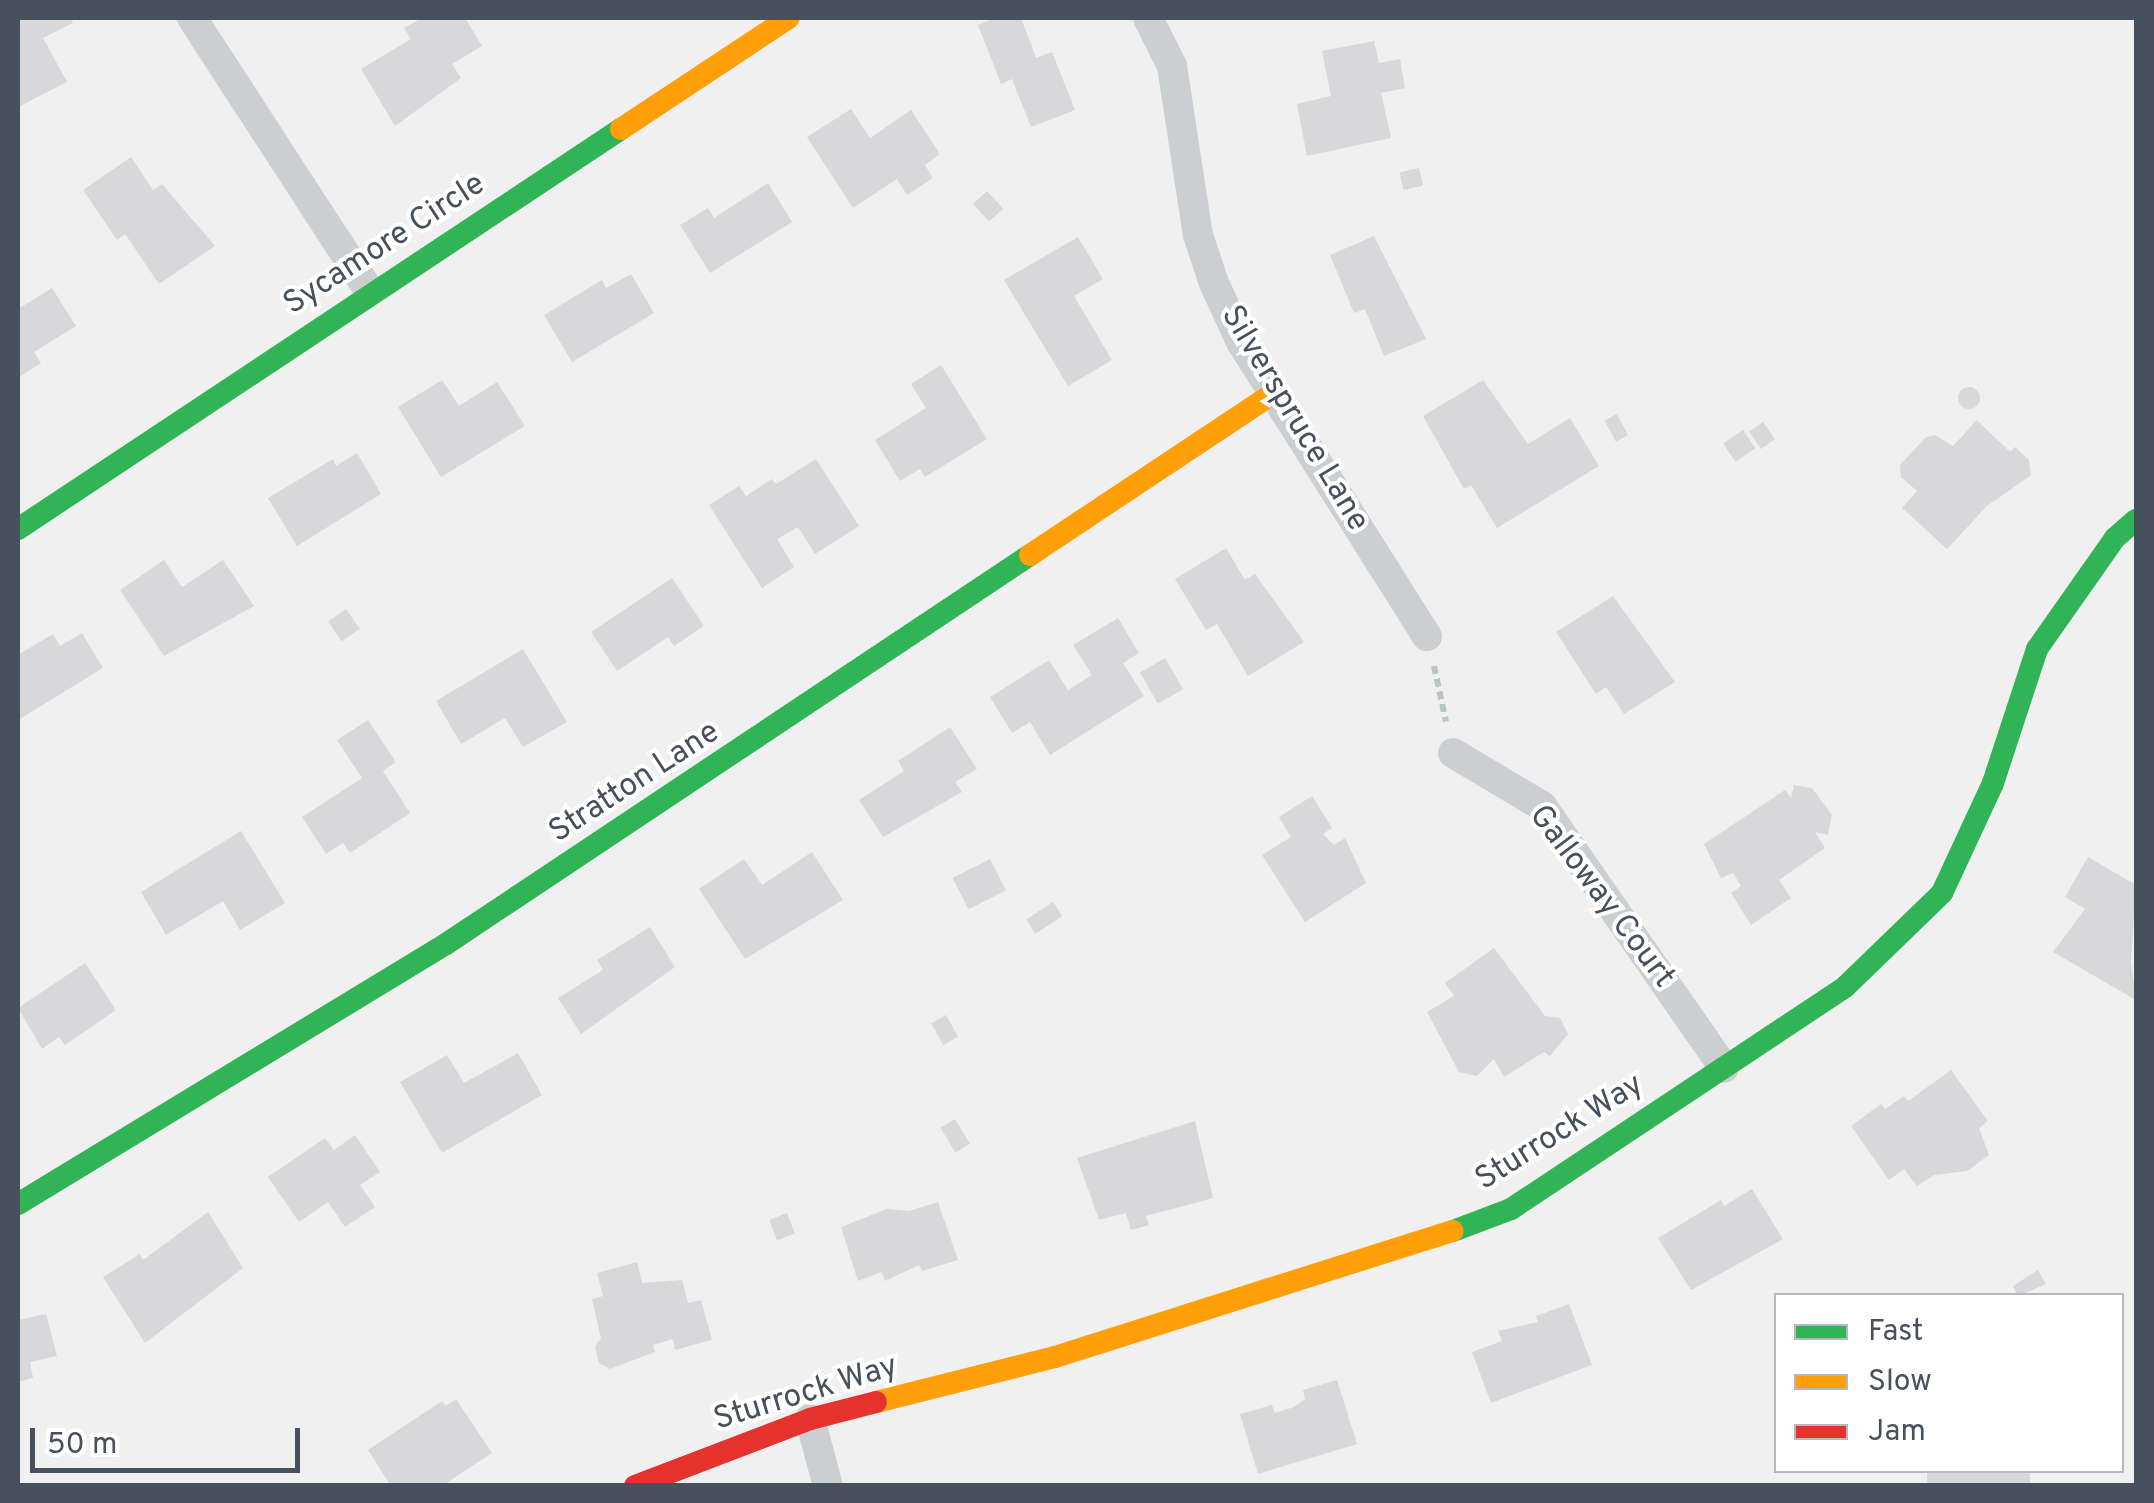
<!DOCTYPE html>
<style>
body{margin:0}
#map{position:relative;width:2154px;height:1503px;overflow:hidden;background:#f1f0f0;font-family:Overpass,sans-serif}
div>[style]{position:absolute}
[style*='--x']{left:calc(var(--x)*1px);top:calc(var(--y)*1px);width:calc(var(--w)*1px);rotate:calc(var(--a)*1deg)}
.building>*{inset:0;background:#d8d8da;transform-origin:0 0}
.round{border-radius:50%}
.path>*{height:6px;margin-top:-3px;transform-origin:0;background:repeating-linear-gradient(90deg,#b8c6c2 0 8px,transparent 0 13px)}
.street>*{height:30px;margin:-15px;padding:0 15px;transform-origin:15px;border-radius:15px;background:#cccfd1}
.fast>*{height:22px;margin:-11px;padding:0 11px;transform-origin:11px;border-radius:11px;background:#30b455}
.slow>*{height:22px;margin:-11px;padding:0 11px;transform-origin:11px;border-radius:11px;background:#ff9f0a}
.jam>*{height:22px;margin:-11px;padding:0 11px;transform-origin:11px;border-radius:11px;background:#e5322d}
span{translate:-50% -50%;white-space:nowrap;text-align:center;line-height:1.15;-webkit-text-stroke:8px #fff;paint-order:stroke}
.street-label{font-size:32px;color:#46515d}
.frame{position:absolute;inset:0;border:20px solid #46515d;pointer-events:none}
.legend{position:absolute;left:1774px;top:1293px;width:350px;height:180px;box-sizing:border-box;background:#fff;border:2px solid #b5b9be;margin:0;padding:12px 18px;list-style:none;font-size:30px;color:#46515d}
.legend li{display:flex;align-items:center;gap:20px;height:50px}
.legend b{width:50px;border:2px solid #b5b9be}
.scale{position:absolute;left:30px;top:1428px;width:270px;height:45px;box-sizing:border-box;border:5px solid #46515d;border-top:0;padding-left:12px;font-size:30px;line-height:35px;white-space:nowrap;color:#46515d;-webkit-text-stroke:8px #fff;paint-order:stroke}
</style>
<div id="map">
<div class="building">
<div style="clip-path:polygon(18px 18px,70px 18px,73px 23px,43px 38px,67px 82px,20px 106px)"></div>
<div style="clip-path:polygon(422px 18px,465px 18px,482px 46px,452px 64px,461px 78px,395px 126px,361px 69px,411px 39px,404px 28px)"></div>
<div style="clip-path:polygon(996px 18px,1021px 18px,1036px 58px,1052px 52px,1075px 110px,1031px 127px,1012px 79px,1001px 84px,978px 25px)"></div>
<div style="clip-path:polygon(1374px 41px,1379px 63px,1400px 59px,1405px 88px,1381px 93px,1391px 138px,1307px 156px,1297px 104px,1331px 96px,1322px 51px)"></div>
<div style="clip-path:polygon(851px 109px,870px 138px,911px 110px,940px 154px,925px 165px,933px 178px,907px 195px,897px 179px,853px 208px,807px 137px)"></div>
<div style="clip-path:polygon(131px 157px,153px 190px,162px 184px,215px 246px,159px 284px,125px 234px,117px 240px,83px 190px)"></div>
<div style="left:1419px;top:168px;width:18px;height:20px;rotate:77deg"></div>
<div style="clip-path:polygon(768px 183px,792px 222px,710px 273px,680px 225px,708px 208px,714px 218px)"></div>
<div style="left:987px;top:191px;width:24px;height:19px;rotate:48deg"></div>
<div style="clip-path:polygon(1374px 236px,1426px 339px,1384px 356px,1365px 309px,1354px 313px,1330px 255px)"></div>
<div style="clip-path:polygon(1078px 237px,1103px 279px,1074px 296px,1112px 360px,1068px 386px,1004px 280px)"></div>
<div style="clip-path:polygon(631px 274px,654px 313px,572px 362px,544px 315px,602px 280px,606px 288px)"></div>
<div style="clip-path:polygon(52px 288px,76px 326px,34px 352px,41px 363px,18px 378px,18px 309px)"></div>
<div style="clip-path:polygon(941px 365px,987px 439px,925px 477px,920px 469px,900px 481px,875px 440px,926px 408px,911px 384px)"></div>
<div style="clip-path:polygon(442px 380px,459px 406px,497px 382px,525px 426px,441px 477px,398px 407px)"></div>
<div style="clip-path:polygon(1483px 380px,1528px 444px,1570px 418px,1599px 466px,1497px 528px,1471px 485px,1464px 489px,1423px 416px)"></div>
<div class="round" style="left:1958px;top:387px;width:22px;height:22px"></div>
<div style="left:1617px;top:414px;width:24px;height:14px;rotate:62deg"></div>
<div style="clip-path:polygon(1977px 420px,2010px 452px,2015px 447px,2029px 460px,2031px 475px,1987px 506px,1947px 549px,1902px 508px,1917px 491px,1901px 477px,1900px 465px,1926px 437px,1935px 435px,1953px 446px)"></div>
<div style="left:1763px;top:422px;width:21px;height:17px;rotate:55deg"></div>
<div style="left:1743px;top:430px;width:22px;height:24px;rotate:56deg"></div>
<div style="clip-path:polygon(357px 453px,381px 494px,297px 546px,268px 498px,333px 459px,336px 466px)"></div>
<div style="clip-path:polygon(816px 459px,859px 526px,815px 554px,798px 527px,777px 539px,794px 567px,762px 588px,709px 505px,739px 486px,746px 496px,772px 479px,776px 484px)"></div>
<div style="clip-path:polygon(1226px 548px,1245px 580px,1255px 574px,1304px 642px,1248px 676px,1217px 624px,1206px 630px,1175px 579px)"></div>
<div style="clip-path:polygon(164px 560px,182px 587px,223px 560px,254px 606px,164px 656px,120px 590px)"></div>
<div style="clip-path:polygon(672px 578px,704px 626px,674px 646px,668px 637px,617px 671px,591px 632px)"></div>
<div style="clip-path:polygon(1613px 596px,1675px 682px,1624px 714px,1606px 687px,1596px 694px,1556px 632px)"></div>
<div style="left:346px;top:609px;width:24px;height:22px;rotate:55deg"></div>
<div style="clip-path:polygon(1118px 618px,1139px 653px,1123px 663px,1144px 696px,1050px 755px,1030px 722px,1012px 733px,990px 697px,1049px 660px,1068px 690px,1092px 675px,1073px 645px)"></div>
<div style="clip-path:polygon(82px 633px,103px 668px,18px 720px,18px 655px,53px 634px,60px 646px)"></div>
<div style="clip-path:polygon(523px 649px,567px 722px,523px 747px,505px 718px,461px 744px,436px 701px)"></div>
<div style="left:1165px;top:658px;width:36px;height:29px;rotate:60deg"></div>
<div style="clip-path:polygon(368px 720px,396px 762px,383px 771px,410px 813px,350px 853px,343px 843px,326px 854px,302px 817px,362px 778px,337px 740px)"></div>
<div style="clip-path:polygon(950px 727px,977px 769px,955px 782px,962px 792px,883px 837px,859px 800px,904px 771px,898px 761px)"></div>
<div style="clip-path:polygon(1794px 785px,1812px 788px,1832px 815px,1828px 835px,1815px 832px,1825px 848px,1779px 880px,1791px 898px,1751px 925px,1731px 893px,1741px 886px,1733px 873px,1721px 878px,1704px 844px,1785px 790px,1791px 798px)"></div>
<div style="clip-path:polygon(1312px 796px,1332px 828px,1323px 834px,1334px 845px,1345px 838px,1366px 883px,1305px 922px,1262px 855px,1291px 837px,1279px 817px)"></div>
<div style="clip-path:polygon(241px 831px,285px 903px,240px 930px,223px 901px,166px 935px,141px 892px)"></div>
<div style="clip-path:polygon(812px 852px,843px 900px,745px 959px,699px 889px,744px 859px,762px 885px)"></div>
<div style="clip-path:polygon(2088px 857px,2136px 885px,2131px 962px,2136px 1000px,2053px 952px,2085px 909px,2065px 897px)"></div>
<div style="left:990px;top:859px;width:35px;height:42px;rotate:63deg"></div>
<div style="left:1053px;top:902px;width:17px;height:32px;rotate:57deg"></div>
<div style="clip-path:polygon(650px 927px,675px 967px,581px 1034px,558px 998px,603px 970px,597px 960px)"></div>
<div style="clip-path:polygon(1494px 948px,1545px 1016px,1560px 1018px,1568px 1034px,1550px 1056px,1544px 1052px,1504px 1077px,1494px 1059px,1477px 1076px,1459px 1072px,1427px 1012px,1454px 996px,1445px 983px)"></div>
<div style="clip-path:polygon(85px 963px,116px 1010px,65px 1045px,59px 1037px,42px 1049px,18px 1008px)"></div>
<div style="left:946px;top:1015px;width:25px;height:17px;rotate:61deg"></div>
<div style="clip-path:polygon(518px 1053px,542px 1095px,442px 1153px,400px 1082px,447px 1055px,464px 1083px)"></div>
<div style="clip-path:polygon(1951px 1070px,1988px 1121px,1979px 1128px,1989px 1155px,1967px 1171px,1934px 1175px,1917px 1186px,1904px 1169px,1889px 1180px,1851px 1126px,1881px 1104px,1885px 1109px,1904px 1096px,1908px 1101px)"></div>
<div style="left:955px;top:1119px;width:29px;height:17px;rotate:59deg"></div>
<div style="clip-path:polygon(1195px 1121px,1213px 1198px,1146px 1216px,1149px 1225px,1131px 1230px,1126px 1213px,1099px 1220px,1077px 1158px)"></div>
<div style="clip-path:polygon(355px 1135px,380px 1172px,360px 1185px,375px 1207px,345px 1227px,328px 1202px,299px 1222px,268px 1177px,325px 1138px,334px 1150px)"></div>
<div style="clip-path:polygon(1752px 1189px,1783px 1239px,1691px 1290px,1658px 1238px,1721px 1200px,1724px 1206px)"></div>
<div style="clip-path:polygon(938px 1202px,958px 1260px,922px 1271px,919px 1265px,885px 1281px,882px 1272px,858px 1281px,841px 1227px,887px 1209px,909px 1211px)"></div>
<div style="clip-path:polygon(208px 1212px,243px 1268px,145px 1343px,103px 1277px,140px 1254px,143px 1260px)"></div>
<div style="left:787px;top:1213px;width:22px;height:19px;rotate:69deg"></div>
<div style="clip-path:polygon(637px 1262px,642px 1283px,682px 1280px,688px 1303px,701px 1300px,712px 1340px,675px 1350px,673px 1339px,653px 1345px,655px 1352px,610px 1369px,599px 1363px,595px 1346px,601px 1339px,592px 1299px,603px 1296px,597px 1273px)"></div>
<div style="clip-path:polygon(2038px 1270px,2046px 1284px,2018px 1296px,2013px 1286px)"></div>
<div style="clip-path:polygon(1569px 1304px,1592px 1365px,1491px 1403px,1472px 1352px,1502px 1341px,1498px 1331px,1538px 1322px,1536px 1316px)"></div>
<div style="clip-path:polygon(46px 1314px,57px 1356px,30px 1362px,33px 1378px,18px 1382px,18px 1320px)"></div>
<div style="clip-path:polygon(1337px 1380px,1357px 1444px,1258px 1474px,1240px 1414px,1272px 1405px,1275px 1413px,1294px 1407px,1305px 1399px,1303px 1390px)"></div>
<div style="clip-path:polygon(456px 1399px,492px 1453px,442px 1486px,391px 1486px,368px 1450px,442px 1401px,446px 1406px)"></div>
<div style="left:1927px;top:1470px;width:103px;height:16px"></div>
</div>
<div class="path">
<div style="--x:1434;--y:666;--w:57;--a:77.9"></div>
</div>
<div class="street">
<div style="--x:192;--y:18;--w:325;--a:57"></div>
<div style="--x:1148;--y:18;--w:54;--a:63.4"></div>
<div style="--x:1172;--y:66;--w:171;--a:81.3"></div>
<div style="--x:1198;--y:235;--w:51;--a:71.6"></div>
<div style="--x:1214;--y:283;--w:65;--a:65.4"></div>
<div style="--x:1241;--y:342;--w:348;--a:57.7"></div>
<div style="--x:1453;--y:753;--w:104;--a:30.8"></div>
<div style="--x:1542;--y:806;--w:319;--a:55.2"></div>
<div style="--x:810;--y:1419;--w:69;--a:75"></div>
</div>
<div class="fast">
<div style="--x:18;--y:529;--w:724;--a:-33.56"></div>
<div style="--x:18;--y:1204;--w:501;--a:-31.28"></div>
<div style="--x:446;--y:944;--w:702;--a:-33.67"></div>
<div style="--x:1453;--y:1231;--w:62;--a:-20.8"></div>
<div style="--x:1511;--y:1209;--w:401;--a:-33.6"></div>
<div style="--x:1845;--y:987;--w:135;--a:-44.1"></div>
<div style="--x:1942;--y:893;--w:121;--a:-65.1"></div>
<div style="--x:1993;--y:783;--w:141;--a:-71.8"></div>
<div style="--x:2037;--y:649;--w:136;--a:-54.9"></div>
<div style="--x:2115;--y:538;--w:28;--a:-41"></div>
</div>
<div class="slow">
<div style="--x:621;--y:129;--w:201;--a:-33.5"></div>
<div style="--x:1030;--y:555;--w:293;--a:-33.6"></div>
<div style="--x:876;--y:1402;--w:185;--a:-14.1"></div>
<div style="--x:1055;--y:1357;--w:417;--a:-17.6"></div>
</div>
<div class="jam">
<div style="--x:635;--y:1486;--w:187;--a:-20.9"></div>
<div style="--x:810;--y:1419;--w:68;--a:-14.4"></div>
</div>
<div class="street-label">
<span style="left:385px;top:245px;rotate:-33deg">Sycamore Circle</span>
<span style="left:1294px;top:419px;rotate:59deg">Silverspruce Lane</span>
<span style="left:635px;top:783px;rotate:-33deg">Stratton Lane</span>
<span style="left:1601px;top:897px;rotate:53deg">Galloway Court</span>
<span style="left:1560px;top:1133px;rotate:-32deg">Sturrock Way</span>
<span style="left:806px;top:1394px;rotate:-17deg">Sturrock Way</span>
</div>
<div class="frame"></div>
<ul class="legend">
<li><b style="height:12px;background:#30b455"></b>Fast</li>
<li><b style="height:12px;background:#ff9f0a"></b>Slow</li>
<li><b style="height:12px;background:#e5322d"></b>Jam</li>
</ul>
<div class="scale">50 m</div>
</div>
